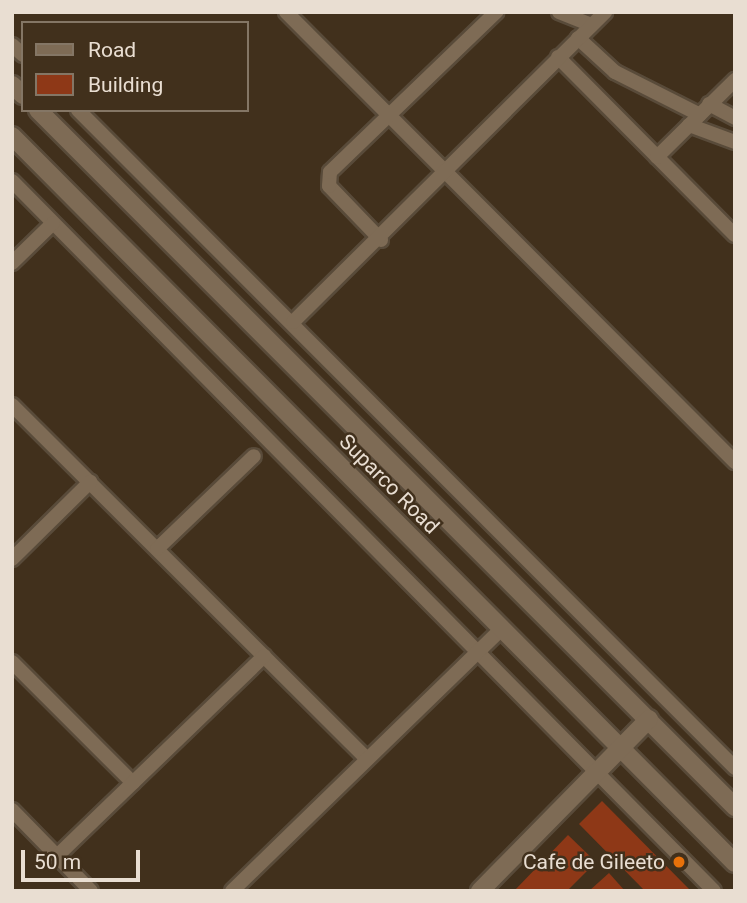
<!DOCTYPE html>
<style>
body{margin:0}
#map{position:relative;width:747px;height:903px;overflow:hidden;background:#41301c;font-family:Roboto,sans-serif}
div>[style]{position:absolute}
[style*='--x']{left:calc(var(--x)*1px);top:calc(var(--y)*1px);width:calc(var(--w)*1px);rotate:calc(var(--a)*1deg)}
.building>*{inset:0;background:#8e3817}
.roads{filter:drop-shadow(2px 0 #594b3a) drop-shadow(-2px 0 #594b3a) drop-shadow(0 2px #594b3a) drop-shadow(0 -2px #594b3a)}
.street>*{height:14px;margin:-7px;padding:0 7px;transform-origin:7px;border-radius:7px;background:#7e6b55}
.secondary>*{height:18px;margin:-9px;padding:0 9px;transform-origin:9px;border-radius:9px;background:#7e6b55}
.dots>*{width:19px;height:19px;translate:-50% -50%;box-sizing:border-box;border:4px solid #41301c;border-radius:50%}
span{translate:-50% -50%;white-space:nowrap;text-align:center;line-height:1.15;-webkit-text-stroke:5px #41301c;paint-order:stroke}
.street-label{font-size:21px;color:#e9ded2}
.poi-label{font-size:21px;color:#e9ded2}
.right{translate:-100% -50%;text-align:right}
.frame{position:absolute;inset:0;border:14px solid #e9ded2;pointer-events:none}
.legend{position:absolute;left:21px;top:21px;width:228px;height:91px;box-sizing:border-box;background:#41301c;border:2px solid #847665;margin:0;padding:9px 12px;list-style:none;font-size:21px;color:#e9ded2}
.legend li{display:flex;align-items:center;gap:14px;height:35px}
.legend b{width:35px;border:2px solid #847665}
.scale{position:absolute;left:21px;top:850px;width:119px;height:32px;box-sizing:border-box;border:4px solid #e9ded2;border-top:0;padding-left:9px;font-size:21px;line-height:24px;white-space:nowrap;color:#e9ded2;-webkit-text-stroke:5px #41301c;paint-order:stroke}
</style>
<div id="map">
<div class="building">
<div style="clip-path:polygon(602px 801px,691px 891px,645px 891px,579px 824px)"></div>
<div style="clip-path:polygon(568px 835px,596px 862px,567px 891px,514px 891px)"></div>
<div style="clip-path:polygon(609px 873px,625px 891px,589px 891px)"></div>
</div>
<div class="roads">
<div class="street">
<div style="--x:286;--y:12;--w:636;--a:45.06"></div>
<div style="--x:559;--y:12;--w:35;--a:22"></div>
<div style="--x:578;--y:38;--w:50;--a:42.6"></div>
<div style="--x:615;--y:72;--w:95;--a:26.8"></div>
<div style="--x:12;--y:45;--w:15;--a:42"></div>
<div style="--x:558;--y:57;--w:251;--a:45.2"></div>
<div style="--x:709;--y:104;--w:30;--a:28"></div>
<div style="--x:78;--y:110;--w:930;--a:45.04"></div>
<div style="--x:689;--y:125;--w:49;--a:20.3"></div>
<div style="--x:657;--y:157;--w:110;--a:-44.6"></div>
<div style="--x:12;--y:181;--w:998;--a:45.32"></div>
<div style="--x:381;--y:240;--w:75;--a:-133.9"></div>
<div style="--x:329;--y:186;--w:14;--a:-86"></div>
<div style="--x:330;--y:172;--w:231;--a:-43.9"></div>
<div style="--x:12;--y:263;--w:57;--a:-44.3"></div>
<div style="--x:293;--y:322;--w:440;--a:-44.8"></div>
<div style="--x:12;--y:405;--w:501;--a:44.92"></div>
<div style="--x:157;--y:549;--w:134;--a:-43.8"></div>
<div style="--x:12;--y:559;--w:110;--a:-44.6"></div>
<div style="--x:12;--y:662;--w:171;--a:45"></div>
<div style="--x:12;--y:810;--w:113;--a:45.7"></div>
<div style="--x:57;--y:856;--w:288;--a:-44"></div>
<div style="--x:232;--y:891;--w:376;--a:-44.2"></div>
</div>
<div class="secondary">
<div style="--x:12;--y:85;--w:15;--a:42"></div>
<div style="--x:38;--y:110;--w:986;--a:45"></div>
<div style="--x:12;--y:136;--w:1025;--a:45.16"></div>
<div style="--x:480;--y:891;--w:241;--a:-45.5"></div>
</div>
</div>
<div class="dots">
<div style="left:679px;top:862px;background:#e8710a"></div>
</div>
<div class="street-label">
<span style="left:389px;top:484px;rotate:45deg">Suparco Road</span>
</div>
<div class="poi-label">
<span class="right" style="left:665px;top:862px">Cafe de Gileeto</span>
</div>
<div class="frame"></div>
<ul class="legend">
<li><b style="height:9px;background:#7e6b55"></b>Road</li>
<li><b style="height:19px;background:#8e3817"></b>Building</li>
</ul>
<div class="scale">50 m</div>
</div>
